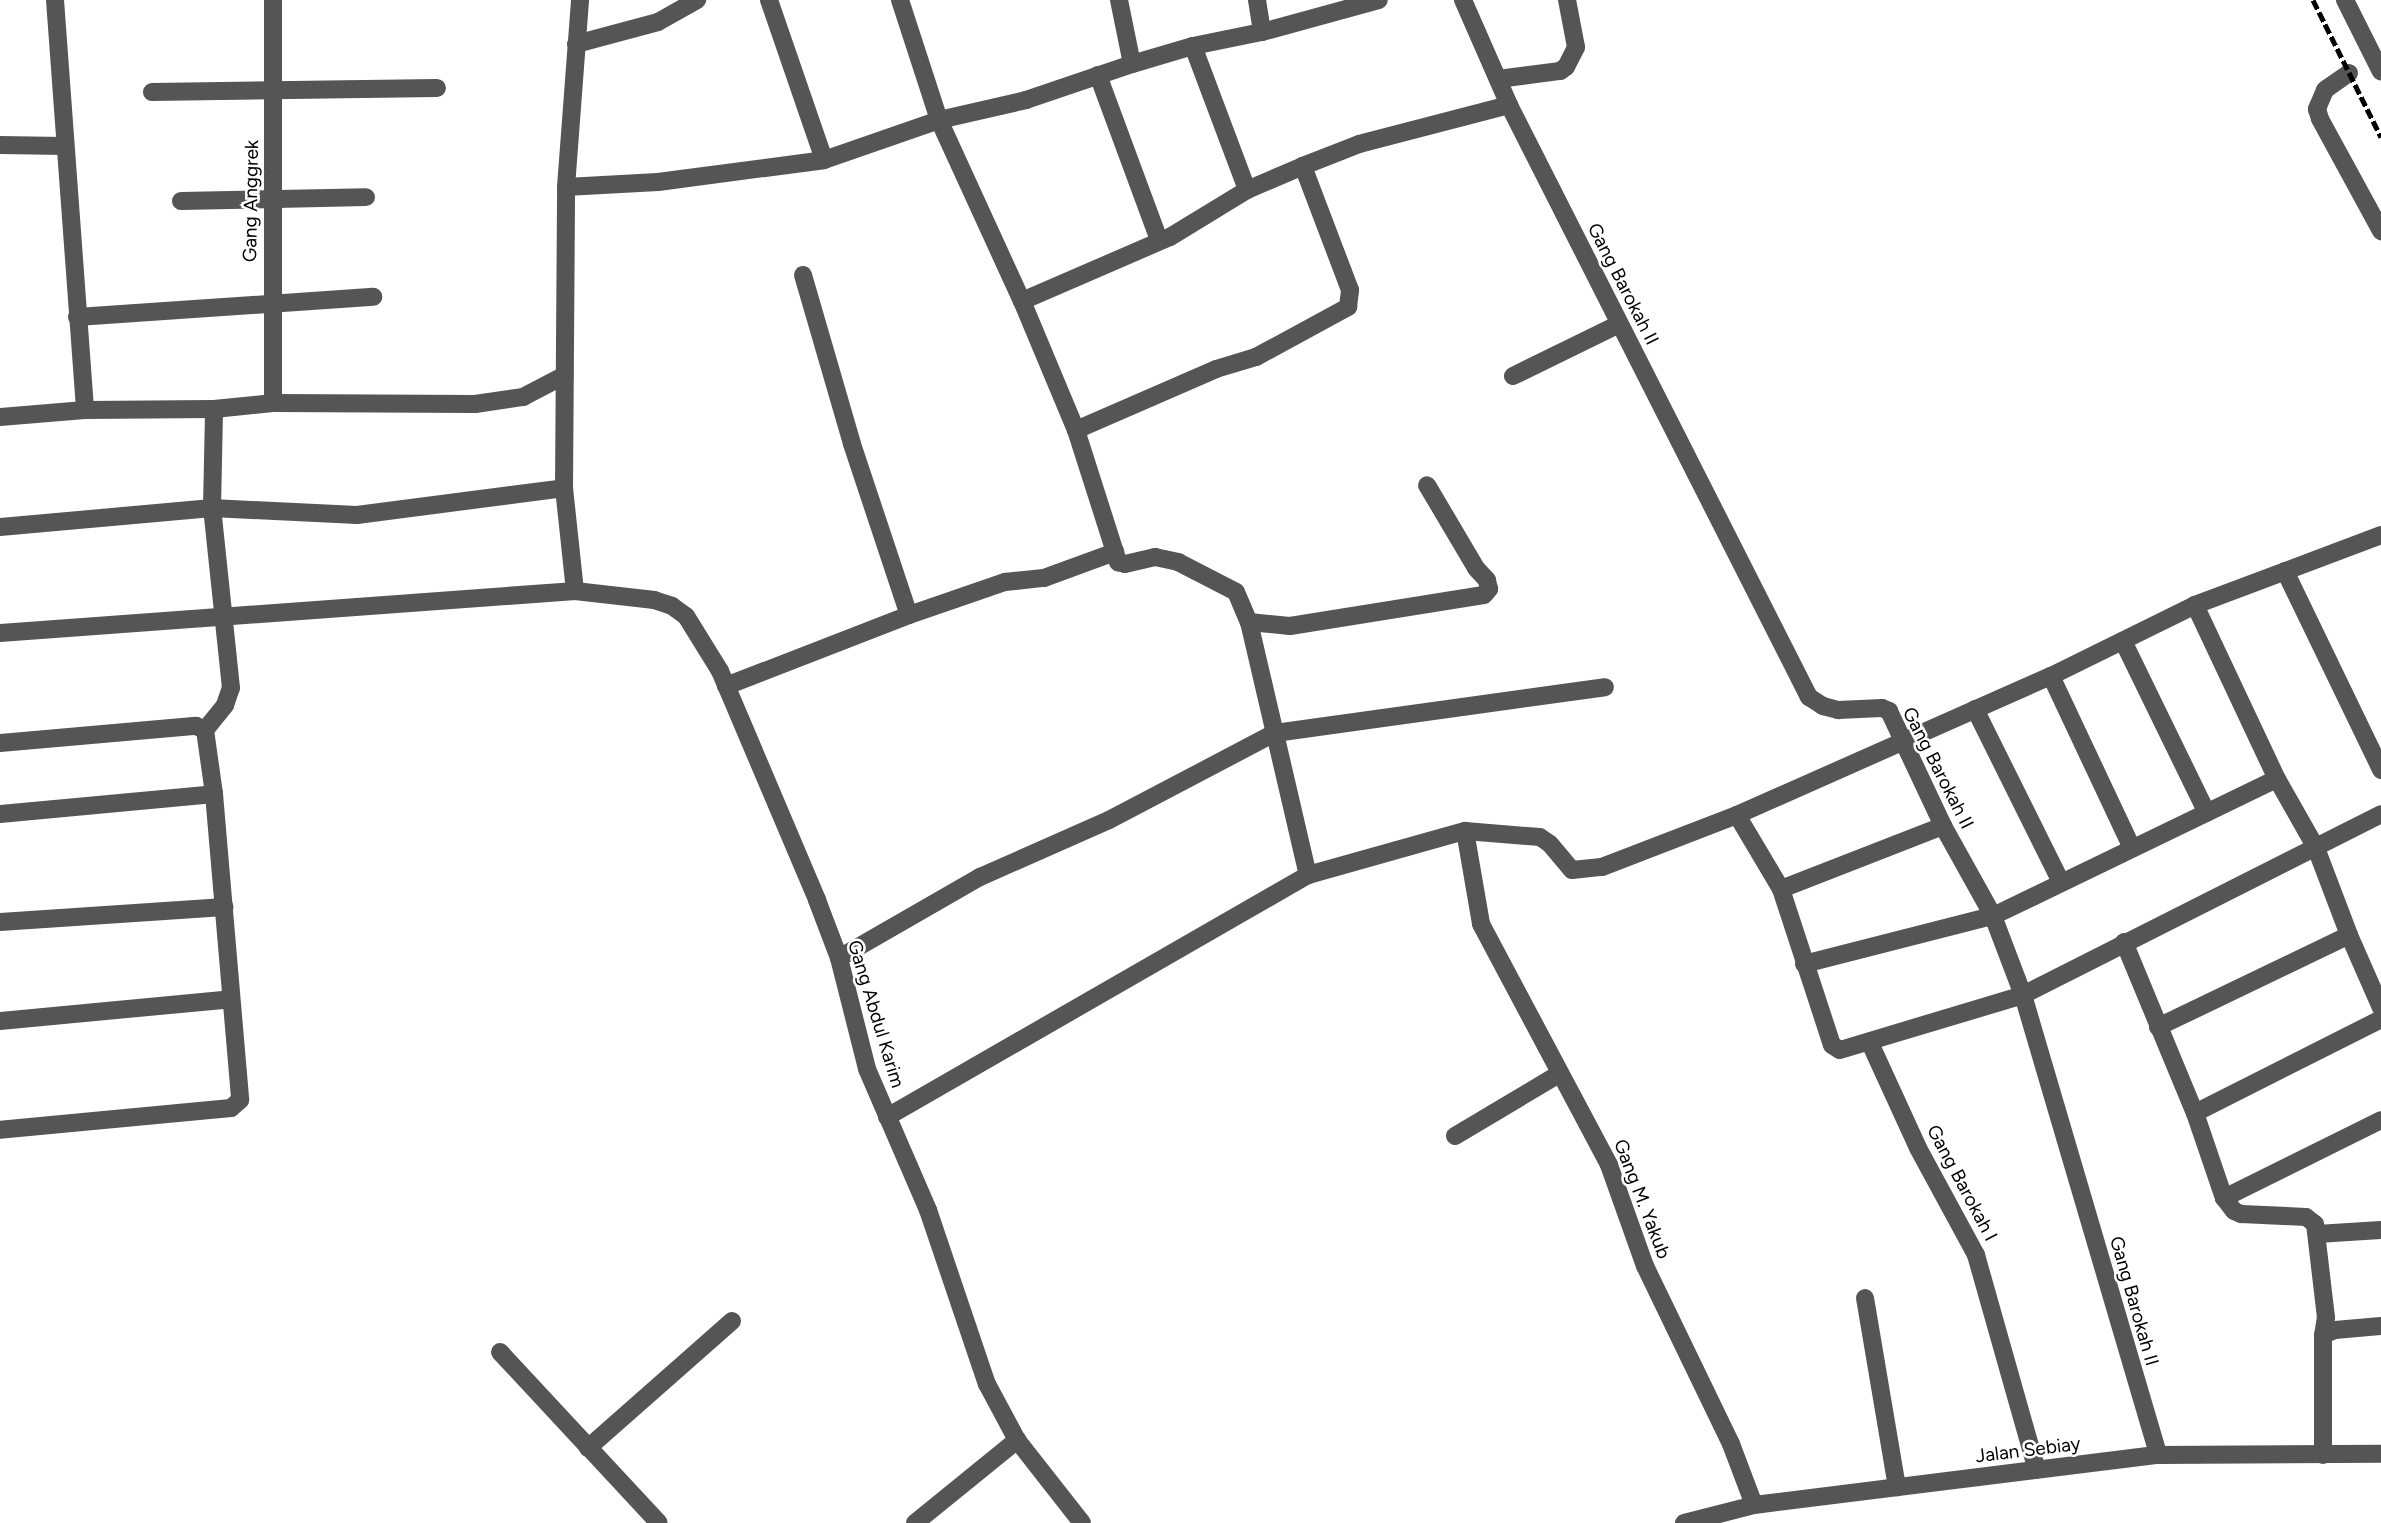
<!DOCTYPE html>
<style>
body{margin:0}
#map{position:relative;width:2381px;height:1523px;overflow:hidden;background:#fff;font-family:Figtree,sans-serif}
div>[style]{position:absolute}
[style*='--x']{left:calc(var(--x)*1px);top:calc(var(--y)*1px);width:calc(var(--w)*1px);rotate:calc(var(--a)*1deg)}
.minor>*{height:18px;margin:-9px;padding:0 9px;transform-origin:9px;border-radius:9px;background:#555}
.rail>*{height:5px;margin-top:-2.5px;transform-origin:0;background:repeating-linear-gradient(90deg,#000 0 10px,transparent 0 13.5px)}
span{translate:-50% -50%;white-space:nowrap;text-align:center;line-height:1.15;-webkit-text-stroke:5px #fff;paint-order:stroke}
.street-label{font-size:19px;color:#000}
</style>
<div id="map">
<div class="minor">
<div style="--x:55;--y:0;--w:411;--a:85.8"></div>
<div style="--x:273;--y:0;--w:403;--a:90"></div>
<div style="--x:769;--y:0;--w:169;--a:71"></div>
<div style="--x:900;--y:0;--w:126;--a:72"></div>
<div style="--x:939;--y:120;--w:199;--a:65.4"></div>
<div style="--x:1022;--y:301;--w:140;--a:67.3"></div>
<div style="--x:1076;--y:430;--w:139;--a:72.3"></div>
<div style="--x:1118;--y:562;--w:7;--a:16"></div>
<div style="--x:1125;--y:564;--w:31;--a:-13"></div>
<div style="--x:1155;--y:557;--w:24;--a:12"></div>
<div style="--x:1178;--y:562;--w:65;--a:27.3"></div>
<div style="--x:1236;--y:592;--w:33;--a:67"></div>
<div style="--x:1249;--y:622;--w:260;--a:76.9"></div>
<div style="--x:1119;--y:0;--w:65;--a:78.5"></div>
<div style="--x:1257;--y:0;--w:32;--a:81"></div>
<div style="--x:1262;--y:32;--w:121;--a:-15.3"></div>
<div style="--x:1463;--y:0;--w:115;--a:66.3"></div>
<div style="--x:1509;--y:105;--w:664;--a:63.13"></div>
<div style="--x:1809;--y:697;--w:17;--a:33"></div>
<div style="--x:1823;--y:706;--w:16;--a:15"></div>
<div style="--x:1838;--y:710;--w:44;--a:-2.6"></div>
<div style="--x:1882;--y:708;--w:8;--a:23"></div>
<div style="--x:1889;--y:711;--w:127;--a:64.8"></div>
<div style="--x:1943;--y:826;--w:103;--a:60.9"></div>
<div style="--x:1993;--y:916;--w:85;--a:69.2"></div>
<div style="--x:2023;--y:995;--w:479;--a:73.6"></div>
<div style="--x:2345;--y:0;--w:80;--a:63.4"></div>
<div style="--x:576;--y:44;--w:85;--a:-15"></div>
<div style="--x:658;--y:22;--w:45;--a:-29.4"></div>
<div style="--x:1193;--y:46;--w:154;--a:69.4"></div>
<div style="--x:2349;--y:73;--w:29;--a:145"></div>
<div style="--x:2325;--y:90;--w:21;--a:113"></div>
<div style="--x:2317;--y:109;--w:10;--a:73"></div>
<div style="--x:2320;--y:119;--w:128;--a:61.4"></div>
<div style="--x:1098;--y:75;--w:176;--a:69.7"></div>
<div style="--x:1498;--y:79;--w:63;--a:-7.4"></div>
<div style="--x:1560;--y:71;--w:7;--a:-34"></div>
<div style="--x:1566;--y:67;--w:22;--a:-63"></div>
<div style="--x:1576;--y:47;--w:48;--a:-100.8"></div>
<div style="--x:152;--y:92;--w:285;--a:-0.8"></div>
<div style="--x:0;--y:145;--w:64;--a:0.9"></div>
<div style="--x:566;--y:187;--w:92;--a:-3.1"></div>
<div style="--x:658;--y:182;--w:167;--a:-7.5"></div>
<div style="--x:824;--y:160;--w:122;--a:-19.2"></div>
<div style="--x:939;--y:120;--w:89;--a:-12.9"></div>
<div style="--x:1026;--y:100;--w:112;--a:-18.8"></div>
<div style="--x:1132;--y:64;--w:64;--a:-16.4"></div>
<div style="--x:1193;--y:46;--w:70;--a:-11.5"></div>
<div style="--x:181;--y:201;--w:185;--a:-1.2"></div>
<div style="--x:803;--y:275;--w:176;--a:73.8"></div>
<div style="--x:852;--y:444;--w:180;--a:71.6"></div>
<div style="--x:1022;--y:301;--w:161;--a:-23.4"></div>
<div style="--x:1170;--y:237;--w:90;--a:-31.4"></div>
<div style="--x:1247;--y:190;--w:61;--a:-23.2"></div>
<div style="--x:1303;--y:166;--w:60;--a:-21.4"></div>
<div style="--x:1359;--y:144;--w:155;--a:-14.6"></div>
<div style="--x:77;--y:317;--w:297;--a:-3.9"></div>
<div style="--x:1513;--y:376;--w:118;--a:-26.1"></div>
<div style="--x:0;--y:417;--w:85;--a:-4.7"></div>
<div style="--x:85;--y:410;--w:129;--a:-0.4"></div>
<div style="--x:214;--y:409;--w:59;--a:-5.8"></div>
<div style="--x:273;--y:403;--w:202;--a:0.3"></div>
<div style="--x:475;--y:404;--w:49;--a:-8.3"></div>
<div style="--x:523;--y:397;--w:47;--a:-27.6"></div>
<div style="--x:1076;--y:430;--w:153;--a:-23.5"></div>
<div style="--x:1216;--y:369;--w:42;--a:-16.7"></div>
<div style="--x:1256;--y:357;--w:105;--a:-28.5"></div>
<div style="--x:1348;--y:307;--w:17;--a:-83"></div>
<div style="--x:1350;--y:290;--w:133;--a:-110.8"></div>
<div style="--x:0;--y:527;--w:213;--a:-5.1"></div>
<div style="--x:212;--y:508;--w:145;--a:2.8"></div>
<div style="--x:357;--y:515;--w:209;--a:-7.4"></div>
<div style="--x:2285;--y:571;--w:221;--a:64.2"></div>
<div style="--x:575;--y:591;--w:104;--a:-96.1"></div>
<div style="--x:564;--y:488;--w:301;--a:-89.6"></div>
<div style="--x:566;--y:187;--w:188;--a:-85.7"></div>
<div style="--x:2195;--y:605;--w:192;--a:64.8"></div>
<div style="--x:2277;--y:779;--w:79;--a:60.5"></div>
<div style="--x:2316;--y:848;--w:93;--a:69.2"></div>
<div style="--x:2349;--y:935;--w:80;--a:66.3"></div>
<div style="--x:1249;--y:622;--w:41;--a:5.6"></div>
<div style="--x:1290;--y:626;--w:196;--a:-9.1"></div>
<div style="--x:1484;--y:595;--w:8;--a:-50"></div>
<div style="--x:1489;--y:589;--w:9;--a:-103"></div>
<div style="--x:1487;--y:580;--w:16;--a:-133"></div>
<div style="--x:1476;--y:568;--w:96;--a:-120.6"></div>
<div style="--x:0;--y:633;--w:577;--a:-4.18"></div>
<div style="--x:575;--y:591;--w:80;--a:6.5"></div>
<div style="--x:654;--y:600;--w:19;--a:18"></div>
<div style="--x:672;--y:606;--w:17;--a:36"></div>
<div style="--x:686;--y:616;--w:65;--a:58.3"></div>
<div style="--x:720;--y:671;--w:249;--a:67"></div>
<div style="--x:817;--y:900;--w:62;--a:69.2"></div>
<div style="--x:839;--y:958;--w:114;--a:75.8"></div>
<div style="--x:867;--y:1069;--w:154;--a:66.6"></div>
<div style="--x:928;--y:1210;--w:184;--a:71.3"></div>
<div style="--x:987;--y:1384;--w:64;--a:61.8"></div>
<div style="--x:1017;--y:1440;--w:105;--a:51.9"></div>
<div style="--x:2123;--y:641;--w:191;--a:64"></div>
<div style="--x:2051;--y:676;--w:190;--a:64.8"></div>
<div style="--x:726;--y:686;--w:196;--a:-21.2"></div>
<div style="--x:909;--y:615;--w:102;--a:-19"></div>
<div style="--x:1005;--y:582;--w:39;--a:-6"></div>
<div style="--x:1044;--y:578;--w:76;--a:-20.1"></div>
<div style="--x:1975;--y:709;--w:193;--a:63.6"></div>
<div style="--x:205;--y:730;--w:32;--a:-51"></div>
<div style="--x:225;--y:705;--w:18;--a:-71"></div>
<div style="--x:231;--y:688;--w:181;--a:-96"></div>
<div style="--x:212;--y:508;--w:99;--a:-88.8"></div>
<div style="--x:0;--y:743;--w:197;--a:-5"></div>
<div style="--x:196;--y:726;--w:10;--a:24"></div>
<div style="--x:205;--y:730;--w:65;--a:82"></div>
<div style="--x:214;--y:794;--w:307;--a:85.1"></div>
<div style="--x:240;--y:1100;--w:12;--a:138"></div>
<div style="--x:231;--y:1108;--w:232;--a:174.6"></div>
<div style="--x:0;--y:814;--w:215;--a:-5.3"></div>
<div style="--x:1737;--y:815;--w:86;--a:59.3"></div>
<div style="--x:1781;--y:889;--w:164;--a:71.9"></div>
<div style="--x:1832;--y:1045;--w:9;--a:32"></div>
<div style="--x:1840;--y:1050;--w:191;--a:-16.7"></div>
<div style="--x:2023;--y:995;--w:401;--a:-26.8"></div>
<div style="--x:1465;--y:831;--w:94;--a:80.2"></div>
<div style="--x:1481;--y:924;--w:273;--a:62"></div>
<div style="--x:1609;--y:1165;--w:107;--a:70.4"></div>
<div style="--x:1645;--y:1266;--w:198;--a:64.2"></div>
<div style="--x:1731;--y:1444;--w:65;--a:69.3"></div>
<div style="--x:1781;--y:889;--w:174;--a:-21.3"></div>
<div style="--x:0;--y:922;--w:225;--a:-3.8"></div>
<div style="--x:2124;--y:942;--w:185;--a:67.5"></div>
<div style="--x:2195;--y:1113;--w:90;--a:71.2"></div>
<div style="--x:2224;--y:1198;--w:16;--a:52"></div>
<div style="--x:2234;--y:1211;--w:8;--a:23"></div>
<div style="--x:2241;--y:1214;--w:65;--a:2.6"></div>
<div style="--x:2306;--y:1217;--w:11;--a:38"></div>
<div style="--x:2315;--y:1224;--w:94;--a:83.3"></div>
<div style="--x:2326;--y:1317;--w:18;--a:99"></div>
<div style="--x:2323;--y:1335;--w:13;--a:-23"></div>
<div style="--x:2335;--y:1330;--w:46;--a:-5"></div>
<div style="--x:839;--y:958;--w:163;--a:-29.9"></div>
<div style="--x:980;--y:877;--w:141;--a:-23.8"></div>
<div style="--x:1109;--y:820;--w:187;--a:-27.7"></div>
<div style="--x:1275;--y:733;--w:333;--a:-7.9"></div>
<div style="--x:1804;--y:964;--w:195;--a:-14.3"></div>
<div style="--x:1993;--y:916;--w:315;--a:-25.8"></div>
<div style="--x:0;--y:1021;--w:232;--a:-5.4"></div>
<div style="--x:2158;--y:1027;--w:212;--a:-25.7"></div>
<div style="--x:1870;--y:1043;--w:115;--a:65.4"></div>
<div style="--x:1918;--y:1148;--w:122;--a:61.5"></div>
<div style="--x:1976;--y:1255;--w:223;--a:74.2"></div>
<div style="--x:2195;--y:1113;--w:208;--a:-26.8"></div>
<div style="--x:887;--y:1117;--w:486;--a:-29.9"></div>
<div style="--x:1308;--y:875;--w:163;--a:-15.7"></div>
<div style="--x:1465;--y:831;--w:75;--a:4.6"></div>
<div style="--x:1540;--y:837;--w:12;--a:35"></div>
<div style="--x:1550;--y:844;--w:34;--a:50"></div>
<div style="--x:1572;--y:870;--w:30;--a:-6"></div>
<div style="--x:1602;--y:867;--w:145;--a:-21.1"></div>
<div style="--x:1737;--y:815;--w:343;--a:-23.9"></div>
<div style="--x:2051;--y:676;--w:161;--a:-26.2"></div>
<div style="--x:2195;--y:605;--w:199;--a:-20.6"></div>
<div style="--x:1455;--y:1136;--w:121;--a:-30.8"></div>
<div style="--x:2224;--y:1198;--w:175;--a:-26.4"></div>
<div style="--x:2317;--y:1234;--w:64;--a:-3.6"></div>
<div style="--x:1865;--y:1298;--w:192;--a:80.4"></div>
<div style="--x:2323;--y:1335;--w:120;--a:90"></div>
<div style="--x:500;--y:1352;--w:233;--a:47.1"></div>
<div style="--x:588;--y:1448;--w:192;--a:-41.4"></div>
<div style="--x:915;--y:1523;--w:132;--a:-39.1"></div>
<div style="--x:1684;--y:1523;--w:72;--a:-14.4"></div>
<div style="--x:1754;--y:1505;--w:407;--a:-7.1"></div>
<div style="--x:2158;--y:1455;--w:223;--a:-0.3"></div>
</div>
<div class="rail">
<div style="--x:2313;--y:0;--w:153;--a:63.6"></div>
</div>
<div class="street-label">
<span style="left:251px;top:201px;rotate:-89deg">Gang Anggrek</span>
<span style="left:1623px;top:284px;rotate:63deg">Gang Barokah II</span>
<span style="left:1938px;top:768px;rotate:63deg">Gang Barokah II</span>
<span style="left:876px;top:1014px;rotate:73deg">Gang Abdul Karim</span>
<span style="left:1962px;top:1183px;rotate:62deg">Gang Barokah I</span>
<span style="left:1642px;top:1199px;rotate:69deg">Gang M. Yakub</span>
<span style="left:2134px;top:1301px;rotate:74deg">Gang Barokah II</span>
<span style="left:2028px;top:1450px;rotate:-7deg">Jalan Sebiay</span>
</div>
</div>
